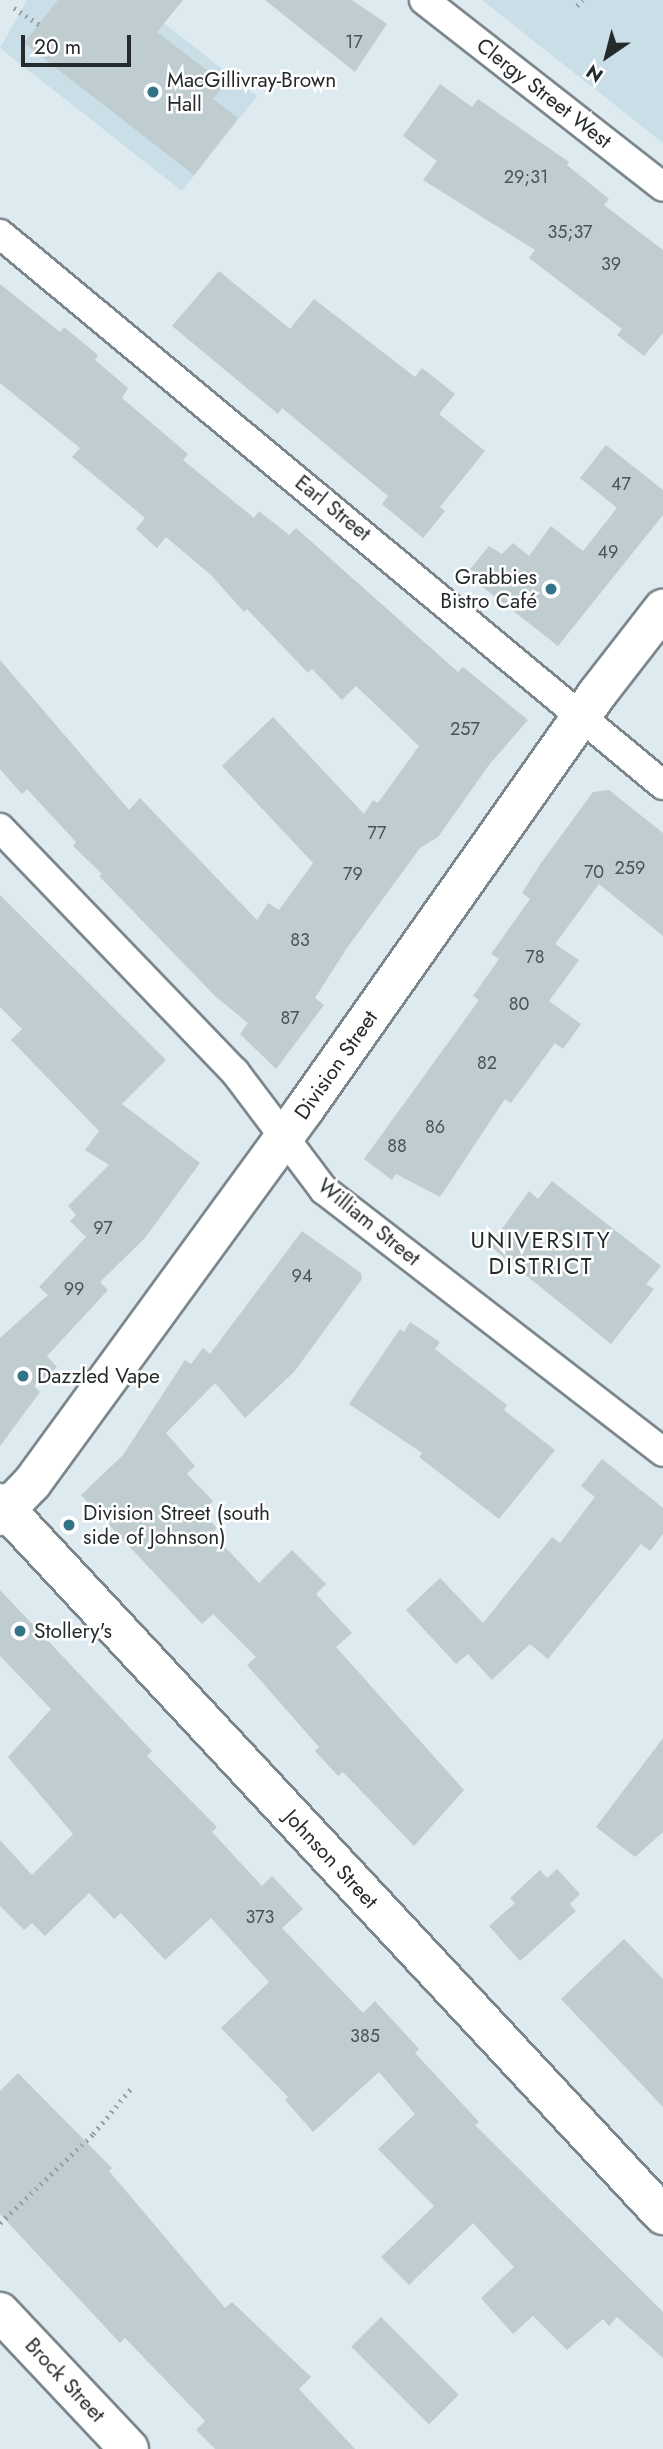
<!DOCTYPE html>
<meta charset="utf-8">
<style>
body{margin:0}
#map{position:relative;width:663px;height:2449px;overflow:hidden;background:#ddeaef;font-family:Jost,sans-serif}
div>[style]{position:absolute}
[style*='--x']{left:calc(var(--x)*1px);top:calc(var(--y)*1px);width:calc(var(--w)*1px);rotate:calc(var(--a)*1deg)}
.built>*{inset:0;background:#c9dee6}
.building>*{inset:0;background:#bfccd0;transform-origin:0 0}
.path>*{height:4.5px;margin-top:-2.25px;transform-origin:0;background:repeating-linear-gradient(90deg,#98a2a6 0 2px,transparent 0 7px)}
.roads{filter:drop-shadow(2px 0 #7b878c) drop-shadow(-2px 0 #7b878c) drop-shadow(0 2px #7b878c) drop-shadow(0 -2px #7b878c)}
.street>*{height:28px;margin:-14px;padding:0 14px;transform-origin:14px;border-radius:14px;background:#fff}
.secondary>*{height:38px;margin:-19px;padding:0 19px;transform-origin:19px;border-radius:19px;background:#fff}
.primary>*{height:38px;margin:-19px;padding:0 19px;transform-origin:19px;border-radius:19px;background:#fff}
.dots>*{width:19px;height:19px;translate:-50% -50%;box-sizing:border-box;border:4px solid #fff;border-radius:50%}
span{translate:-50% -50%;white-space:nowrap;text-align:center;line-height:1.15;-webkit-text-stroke:5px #fff;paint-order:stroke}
.number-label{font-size:18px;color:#4c5255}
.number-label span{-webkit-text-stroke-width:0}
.poi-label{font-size:21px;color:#252a2c}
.left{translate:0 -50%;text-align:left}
.right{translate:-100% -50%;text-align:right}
.street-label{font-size:21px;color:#252a2c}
.neighbourhood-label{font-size:23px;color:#252a2c;letter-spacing:2px}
.north{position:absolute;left:572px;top:21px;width:70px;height:70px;-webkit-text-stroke:5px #fff;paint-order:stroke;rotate:215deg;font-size:19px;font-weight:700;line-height:28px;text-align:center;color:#252a2c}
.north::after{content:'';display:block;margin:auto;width:24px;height:32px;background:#252a2c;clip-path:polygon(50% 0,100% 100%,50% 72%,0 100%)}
.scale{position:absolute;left:21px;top:35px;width:110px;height:32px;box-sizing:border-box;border:4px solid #252a2c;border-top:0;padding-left:9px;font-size:21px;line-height:24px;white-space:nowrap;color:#252a2c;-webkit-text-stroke:5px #fff;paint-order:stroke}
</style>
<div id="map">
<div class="built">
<div style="clip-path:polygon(27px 0,134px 0,257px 96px,182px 191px,0 48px)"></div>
<div style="clip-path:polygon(482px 0,663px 0,663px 143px)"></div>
</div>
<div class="building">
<div style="clip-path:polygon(58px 0,183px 0,157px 32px,225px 84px,213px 99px,238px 118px,194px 175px,24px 43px)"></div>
<div style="clip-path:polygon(265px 0,352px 0,387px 24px,355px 72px)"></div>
<div style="clip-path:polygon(440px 84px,472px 107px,478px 99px,569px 162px,567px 165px,609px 199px,604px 205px,663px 250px,663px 333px,644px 356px,617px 335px,622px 329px,529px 258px,535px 250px,423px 180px,437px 161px,403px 136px)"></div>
<div style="clip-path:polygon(219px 271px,290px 329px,314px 299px,415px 377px,422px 368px,455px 394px,439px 414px,485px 451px,440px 507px,445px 511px,423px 538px,382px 504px,388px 496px,282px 408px,278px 414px,172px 326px)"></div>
<div style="clip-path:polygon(0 284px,60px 332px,64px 327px,98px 355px,95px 360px,128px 388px,122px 398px,188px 454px,183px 460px,254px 518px,259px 511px,289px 535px,296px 528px,458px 672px,463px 667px,528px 720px,489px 765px,438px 837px,420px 848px,347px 948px,315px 998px,324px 1005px,276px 1069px,240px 1034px,248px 1023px,215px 996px,99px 876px,102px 874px,73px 846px,76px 842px,27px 789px,22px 794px,0 769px,0 660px,129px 810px,140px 798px,257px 920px,268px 903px,279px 910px,313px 863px,222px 766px,273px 717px,364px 814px,373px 800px,378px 803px,419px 746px,356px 686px,342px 700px,312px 669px,308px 673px,247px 609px,244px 612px,212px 576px,166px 537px,157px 548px,136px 529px,145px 518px,72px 457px,80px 448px,0 383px)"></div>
<div style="clip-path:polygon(606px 445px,663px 490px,663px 515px,558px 646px,466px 574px,489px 546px,502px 554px,513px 543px,529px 556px,551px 526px,583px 551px,617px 508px,580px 478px)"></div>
<div style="clip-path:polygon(609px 790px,663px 833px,663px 936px,599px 884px,555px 944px,579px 960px,549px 1001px,581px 1024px,563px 1049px,555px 1043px,511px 1103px,505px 1099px,440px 1197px,396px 1174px,392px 1180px,364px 1159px,479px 1000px,473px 996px,499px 959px,491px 954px,530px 899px,522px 893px,541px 863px,593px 792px)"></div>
<div style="clip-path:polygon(0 895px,166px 1060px,122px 1104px,200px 1163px,145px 1238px,100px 1282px,108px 1290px,47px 1356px,57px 1367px,34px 1386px,40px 1392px,0 1446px,0 1338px,48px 1295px,39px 1287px,86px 1237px,70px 1221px,76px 1215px,68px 1206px,109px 1165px,85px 1150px,99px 1131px,11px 1040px,22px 1029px,0 1007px)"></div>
<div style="clip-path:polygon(552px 1181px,661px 1266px,646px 1284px,654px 1289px,611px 1344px,490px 1246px,529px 1191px,538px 1199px)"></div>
<div style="clip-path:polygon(302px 1231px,361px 1273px,362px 1279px,294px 1372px,245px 1418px,215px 1383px,166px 1433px,195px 1466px,187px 1474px,213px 1501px,202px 1512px,217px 1528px,212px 1533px,259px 1583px,292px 1550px,326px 1584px,316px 1594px,352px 1633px,336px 1647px,464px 1790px,414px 1846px,343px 1772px,338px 1776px,315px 1751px,319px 1747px,247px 1665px,256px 1657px,213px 1614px,202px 1624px,81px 1495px,123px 1455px,185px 1360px,191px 1364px,203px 1348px,210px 1354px)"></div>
<div style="clip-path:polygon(410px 1322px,440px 1342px,435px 1349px,507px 1405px,504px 1410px,555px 1450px,499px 1519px,419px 1457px,422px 1453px,349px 1404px,400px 1329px,404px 1332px)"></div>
<div style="clip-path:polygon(602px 1459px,663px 1508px,663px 1534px,650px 1551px,641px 1544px,548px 1659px,530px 1644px,492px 1680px,468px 1654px,456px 1664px,406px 1610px,440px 1578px,483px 1623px,552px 1537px,560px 1543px,595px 1497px,581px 1486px)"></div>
<div style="clip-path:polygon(0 1590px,152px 1751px,147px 1756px,217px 1827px,212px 1832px,262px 1886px,272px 1876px,303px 1909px,282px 1928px,363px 2013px,375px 2001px,419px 2049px,415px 2053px,479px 2122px,475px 2125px,663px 2312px,663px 2358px,617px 2317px,609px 2326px,603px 2319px,567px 2350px,533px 2316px,513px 2334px,481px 2298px,514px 2267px,473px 2223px,409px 2285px,381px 2257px,434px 2206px,378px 2149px,415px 2114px,379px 2072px,313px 2132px,285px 2100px,288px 2097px,221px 2028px,269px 1982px,211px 1918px,165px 1960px,121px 1913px,114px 1919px,89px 1893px,45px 1936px,32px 1923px,24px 1930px,0 1906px,0 1840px,32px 1875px,73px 1834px,8px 1757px,51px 1709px,0 1656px)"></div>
<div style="clip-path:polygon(663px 1738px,663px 1832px,635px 1857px,596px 1827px)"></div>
<div style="clip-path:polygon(557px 1869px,580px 1894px,570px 1904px,576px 1911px,520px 1961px,489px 1926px,515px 1903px,510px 1898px,540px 1870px,547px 1878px)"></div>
<div style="clip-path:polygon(624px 1939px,663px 1979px,663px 2107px,561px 1999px)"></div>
<div style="clip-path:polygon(18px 2073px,112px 2168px,109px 2171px,225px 2308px,232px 2302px,311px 2377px,299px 2389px,355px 2449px,215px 2449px,196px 2430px,205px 2421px,125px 2338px,120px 2343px,0 2214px,0 2091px)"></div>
<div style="left:381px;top:2317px;width:110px;height:42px;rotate:45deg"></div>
</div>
<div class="path">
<div style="--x:577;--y:6;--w:8;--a:-50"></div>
<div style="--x:14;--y:8;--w:30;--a:33"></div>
<div style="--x:0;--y:2223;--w:129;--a:-43.7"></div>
<div style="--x:93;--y:2134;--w:62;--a:-50.2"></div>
</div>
<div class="roads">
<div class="street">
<div style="--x:424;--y:0;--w:303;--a:38"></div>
<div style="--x:0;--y:234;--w:862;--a:39.73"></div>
<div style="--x:0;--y:828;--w:339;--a:46.1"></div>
<div style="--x:235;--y:1072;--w:148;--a:53"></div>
<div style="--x:324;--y:1190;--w:428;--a:37.7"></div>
</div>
<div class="secondary">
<div style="--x:0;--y:1516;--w:46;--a:-45.9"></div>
<div style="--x:32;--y:1483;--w:462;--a:-53.9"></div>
<div style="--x:304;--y:1110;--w:509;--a:-54.84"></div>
<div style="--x:597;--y:694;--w:108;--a:-52.2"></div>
</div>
<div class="primary">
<div style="--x:0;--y:1503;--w:973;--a:47.04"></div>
<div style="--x:0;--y:2312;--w:188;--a:46.7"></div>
</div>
</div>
<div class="dots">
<div style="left:153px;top:92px;background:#337387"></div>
<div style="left:551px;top:589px;background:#337387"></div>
<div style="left:23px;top:1376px;background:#337387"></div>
<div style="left:69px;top:1525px;background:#337387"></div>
<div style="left:20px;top:1631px;background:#337387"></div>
</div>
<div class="number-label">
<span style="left:354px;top:42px">17</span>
<span style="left:526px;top:177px">29;31</span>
<span style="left:570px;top:232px">35;37</span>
<span style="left:611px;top:264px">39</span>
<span style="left:621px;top:484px">47</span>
<span style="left:608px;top:552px">49</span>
<span style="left:465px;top:729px">257</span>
<span style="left:377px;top:833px">77</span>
<span style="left:630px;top:868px">259</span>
<span style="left:594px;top:872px">70</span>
<span style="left:353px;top:874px">79</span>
<span style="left:300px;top:940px">83</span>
<span style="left:535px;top:957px">78</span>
<span style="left:519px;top:1004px">80</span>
<span style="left:290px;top:1018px">87</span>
<span style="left:487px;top:1063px">82</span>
<span style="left:435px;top:1127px">86</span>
<span style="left:397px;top:1146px">88</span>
<span style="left:103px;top:1228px">97</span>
<span style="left:302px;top:1276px">94</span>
<span style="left:74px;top:1289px">99</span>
<span style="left:260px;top:1917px">373</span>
<span style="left:365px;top:2036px">385</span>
</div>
<div class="poi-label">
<span class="left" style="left:167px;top:92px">MacGillivray-Brown<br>Hall</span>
<span class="right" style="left:537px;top:589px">Grabbies<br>Bistro Café</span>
<span class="left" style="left:37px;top:1376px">Dazzled Vape</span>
<span class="left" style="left:83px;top:1525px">Division Street (south<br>side of Johnson)</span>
<span class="left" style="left:34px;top:1631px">Stollery's</span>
</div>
<div class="street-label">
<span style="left:544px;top:93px;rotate:38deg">Clergy Street West</span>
<span style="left:333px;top:508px;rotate:39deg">Earl Street</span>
<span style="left:336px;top:1065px;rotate:-55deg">Division Street</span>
<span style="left:369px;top:1222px;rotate:39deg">William Street</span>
<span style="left:331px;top:1859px;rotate:47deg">Johnson Street</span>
<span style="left:65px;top:2380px;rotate:47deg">Brock Street</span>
</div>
<div class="neighbourhood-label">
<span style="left:541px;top:1253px">UNIVERSITY<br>DISTRICT</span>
</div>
<div class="north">N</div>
<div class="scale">20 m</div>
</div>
